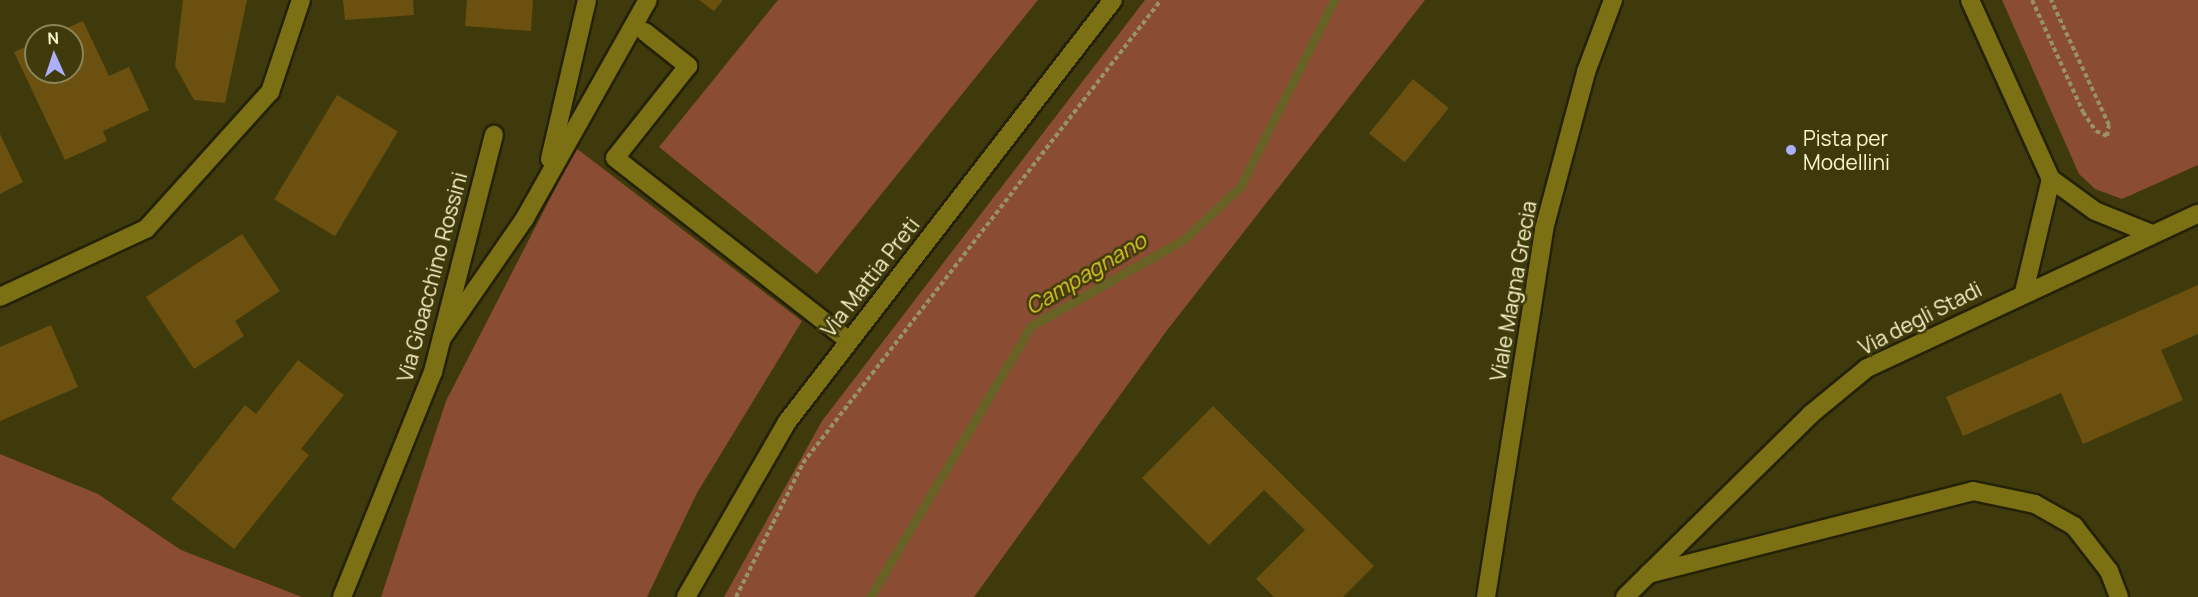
<!DOCTYPE html>
<style>
body{margin:0}
#map{position:relative;width:2198px;height:597px;overflow:hidden;background:#3f3a0b;font-family:Manrope,sans-serif}
div>[style]{position:absolute}
[style*='--x']{left:calc(var(--x)*1px);top:calc(var(--y)*1px);width:calc(var(--w)*1px);rotate:calc(var(--a)*1deg)}
.green>*{inset:0;background:#8a4c32}
.stream>*{height:9px;margin:-4.5px;padding:0 4.5px;transform-origin:4.5px;border-radius:4.5px;background:#696225}
.building>*{inset:0;background:#6c500f;transform-origin:0 0}
.path>*{height:4px;margin-top:-2px;transform-origin:0;background:repeating-linear-gradient(90deg,#989367 0 4.5px,transparent 0 7.5px)}
.roads{filter:drop-shadow(2px 0 #242106) drop-shadow(-2px 0 #242106) drop-shadow(0 2px #242106) drop-shadow(0 -2px #242106)}
.service>*{height:18px;margin:-9px;padding:0 9px;transform-origin:9px;border-radius:9px;background:#7b7114}
.minor>*{height:18px;margin:-9px;padding:0 9px;transform-origin:9px;border-radius:9px;background:#7b7114}
.tertiary>*{height:18px;margin:-9px;padding:0 9px;transform-origin:9px;border-radius:9px;background:#7b7114}
.dots>*{width:16px;height:16px;translate:-50% -50%;box-sizing:border-box;border:3px solid #3f3a0b;border-radius:50%}
span{translate:-50% -50%;white-space:nowrap;text-align:center;line-height:1.15;-webkit-text-stroke:5px #3f3a0b;paint-order:stroke}
.poi-label{font-size:21px;color:#f9f5cc}
.left{translate:0 -50%;text-align:left}
.street-label{font-size:21px;color:#f9f5cc}
.water-label{font-size:22px;color:#ddcb28;font-style:italic}
.north{position:absolute;left:24px;top:24px;width:60px;height:60px;box-sizing:border-box;background:#3f3a0b;border:2px solid #898558;border-radius:50%;rotate:357deg;font-size:16px;font-weight:700;line-height:24px;text-align:center;color:#f9f5cc}
.north::after{content:'';display:block;margin:auto;width:21px;height:27px;background:#adaffb;clip-path:polygon(50% 0,100% 100%,50% 72%,0 100%)}
</style>
<div id="map">
<div class="green">
<div style="clip-path:polygon(778px 0,1038px 0,817px 274px,659px 147px)"></div>
<div style="clip-path:polygon(1145px 0,1425px 0,1168px 329px,974px 597px,724px 597px,822px 421px)"></div>
<div style="clip-path:polygon(2002px 0,2198px 0,2198px 165px,2122px 199px,2095px 189px,2079px 174px)"></div>
<div style="clip-path:polygon(576px 148px,802px 321px,697px 493px,647px 597px,381px 597px,446px 401px)"></div>
<div style="clip-path:polygon(0 454px,98px 494px,181px 550px,302px 597px,0 597px)"></div>
</div>
<div class="stream">
<div style="--x:870;--y:597;--w:315;--a:-59.3"></div>
<div style="--x:1031;--y:326;--w:175;--a:-29.5"></div>
<div style="--x:1183;--y:240;--w:78;--a:-42.9"></div>
<div style="--x:1240;--y:187;--w:209;--a:-63.3"></div>
</div>
<div class="building">
<div style="clip-path:polygon(183px 0,247px 0,225px 103px,194px 100px,175px 66px)"></div>
<div style="clip-path:polygon(343px 0,413px 0,414px 15px,345px 20px)"></div>
<div style="clip-path:polygon(467px 0,533px 0,531px 31px,465px 26px)"></div>
<div style="clip-path:polygon(699px 0,723px 0,714px 11px)"></div>
<div style="clip-path:polygon(83px 21px,109px 76px,129px 67px,149px 110px,103px 131px,107px 141px,65px 160px,14px 52px,36px 42px,36px 72px,72px 72px,72px 36px,49px 36px)"></div>
<div style="left:1413px;top:79px;width:46px;height:70px;rotate:39deg"></div>
<div style="left:337px;top:95px;width:71px;height:122px;rotate:31deg"></div>
<div style="clip-path:polygon(0 134px,23px 182px,0 194px)"></div>
<div style="clip-path:polygon(242px 234px,280px 291px,235px 321px,244px 336px,194px 369px,146px 297px)"></div>
<div style="clip-path:polygon(2198px 285px,2198px 334px,2161px 350px,2183px 400px,2083px 444px,2061px 393px,1963px 436px,1946px 397px)"></div>
<div style="clip-path:polygon(51px 325px,78px 387px,0 421px,0 347px)"></div>
<div style="clip-path:polygon(298px 360px,344px 395px,301px 449px,309px 455px,234px 549px,171px 499px,245px 405px,256px 414px)"></div>
<div style="clip-path:polygon(1213px 406px,1374px 566px,1343px 597px,1274px 597px,1256px 579px,1305px 530px,1264px 490px,1209px 545px,1142px 478px)"></div>
</div>
<div class="path">
<div style="--x:2032;--y:0;--w:123;--a:65.5"></div>
<div style="--x:2083;--y:112;--w:23;--a:56"></div>
<div style="--x:2096;--y:131;--w:12;--a:24"></div>
<div style="--x:2107;--y:136;--w:11;--a:-80"></div>
<div style="--x:2109;--y:125;--w:138;--a:-114.9"></div>
<div style="--x:736;--y:597;--w:150;--a:-63.4"></div>
<div style="--x:803;--y:463;--w:585;--a:-52.29"></div>
</div>
<div class="roads">
<div class="service">
<div style="--x:645;--y:32;--w:55;--a:38.3"></div>
<div style="--x:688;--y:66;--w:117;--a:128.4"></div>
<div style="--x:615;--y:158;--w:297;--a:38"></div>
<div style="--x:550;--y:159;--w:163;--a:-76.9"></div>
<div style="--x:442;--y:338;--w:146;--a:-55.3"></div>
<div style="--x:525;--y:218;--w:250;--a:-60.6"></div>
<div style="--x:1648;--y:574;--w:335;--a:-14.3"></div>
<div style="--x:1973;--y:491;--w:63;--a:11.8"></div>
<div style="--x:2035;--y:504;--w:45;--a:29.4"></div>
<div style="--x:2074;--y:526;--w:57;--a:52.1"></div>
<div style="--x:2109;--y:571;--w:28;--a:69"></div>
</div>
<div class="minor">
<div style="--x:1970;--y:0;--w:196;--a:65.7"></div>
<div style="--x:2024;--y:292;--w:116;--a:-76.6"></div>
<div style="--x:2051;--y:179;--w:54;--a:36"></div>
<div style="--x:2095;--y:211;--w:61;--a:22"></div>
<div style="--x:0;--y:297;--w:161;--a:-25"></div>
<div style="--x:146;--y:229;--w:185;--a:-47.9"></div>
<div style="--x:270;--y:92;--w:97;--a:-71.4"></div>
<div style="--x:342;--y:597;--w:243;--a:-68"></div>
<div style="--x:433;--y:372;--w:245;--a:-75.6"></div>
<div style="--x:686;--y:597;--w:202;--a:-60"></div>
<div style="--x:787;--y:422;--w:533;--a:-52.31"></div>
</div>
<div class="tertiary">
<div style="--x:1486;--y:597;--w:373;--a:-81"></div>
<div style="--x:1544;--y:229;--w:163;--a:-75"></div>
<div style="--x:1586;--y:72;--w:77;--a:-69.4"></div>
<div style="--x:1625;--y:597;--w:261;--a:-44.5"></div>
<div style="--x:1811;--y:414;--w:72;--a:-39.4"></div>
<div style="--x:1867;--y:368;--w:365;--a:-25"></div>
</div>
</div>
<div class="dots">
<div style="left:1791px;top:150px;background:#adaffb"></div>
</div>
<div class="poi-label">
<span class="left" style="left:1803px;top:150px">Pista per<br>Modellini</span>
</div>
<div class="street-label">
<span style="left:432px;top:277px;rotate:-75deg">Via Gioacchino Rossini</span>
<span style="left:870px;top:277px;rotate:-52deg">Via Mattia Preti</span>
<span style="left:1513px;top:291px;rotate:-80deg">Viale Magna Grecia</span>
<span style="left:1920px;top:318px;rotate:-27deg">Via degli Stadi</span>
</div>
<div class="water-label">
<span style="left:1086px;top:274px;rotate:-31deg">Campagnano</span>
</div>
<div class="north">N</div>
</div>
